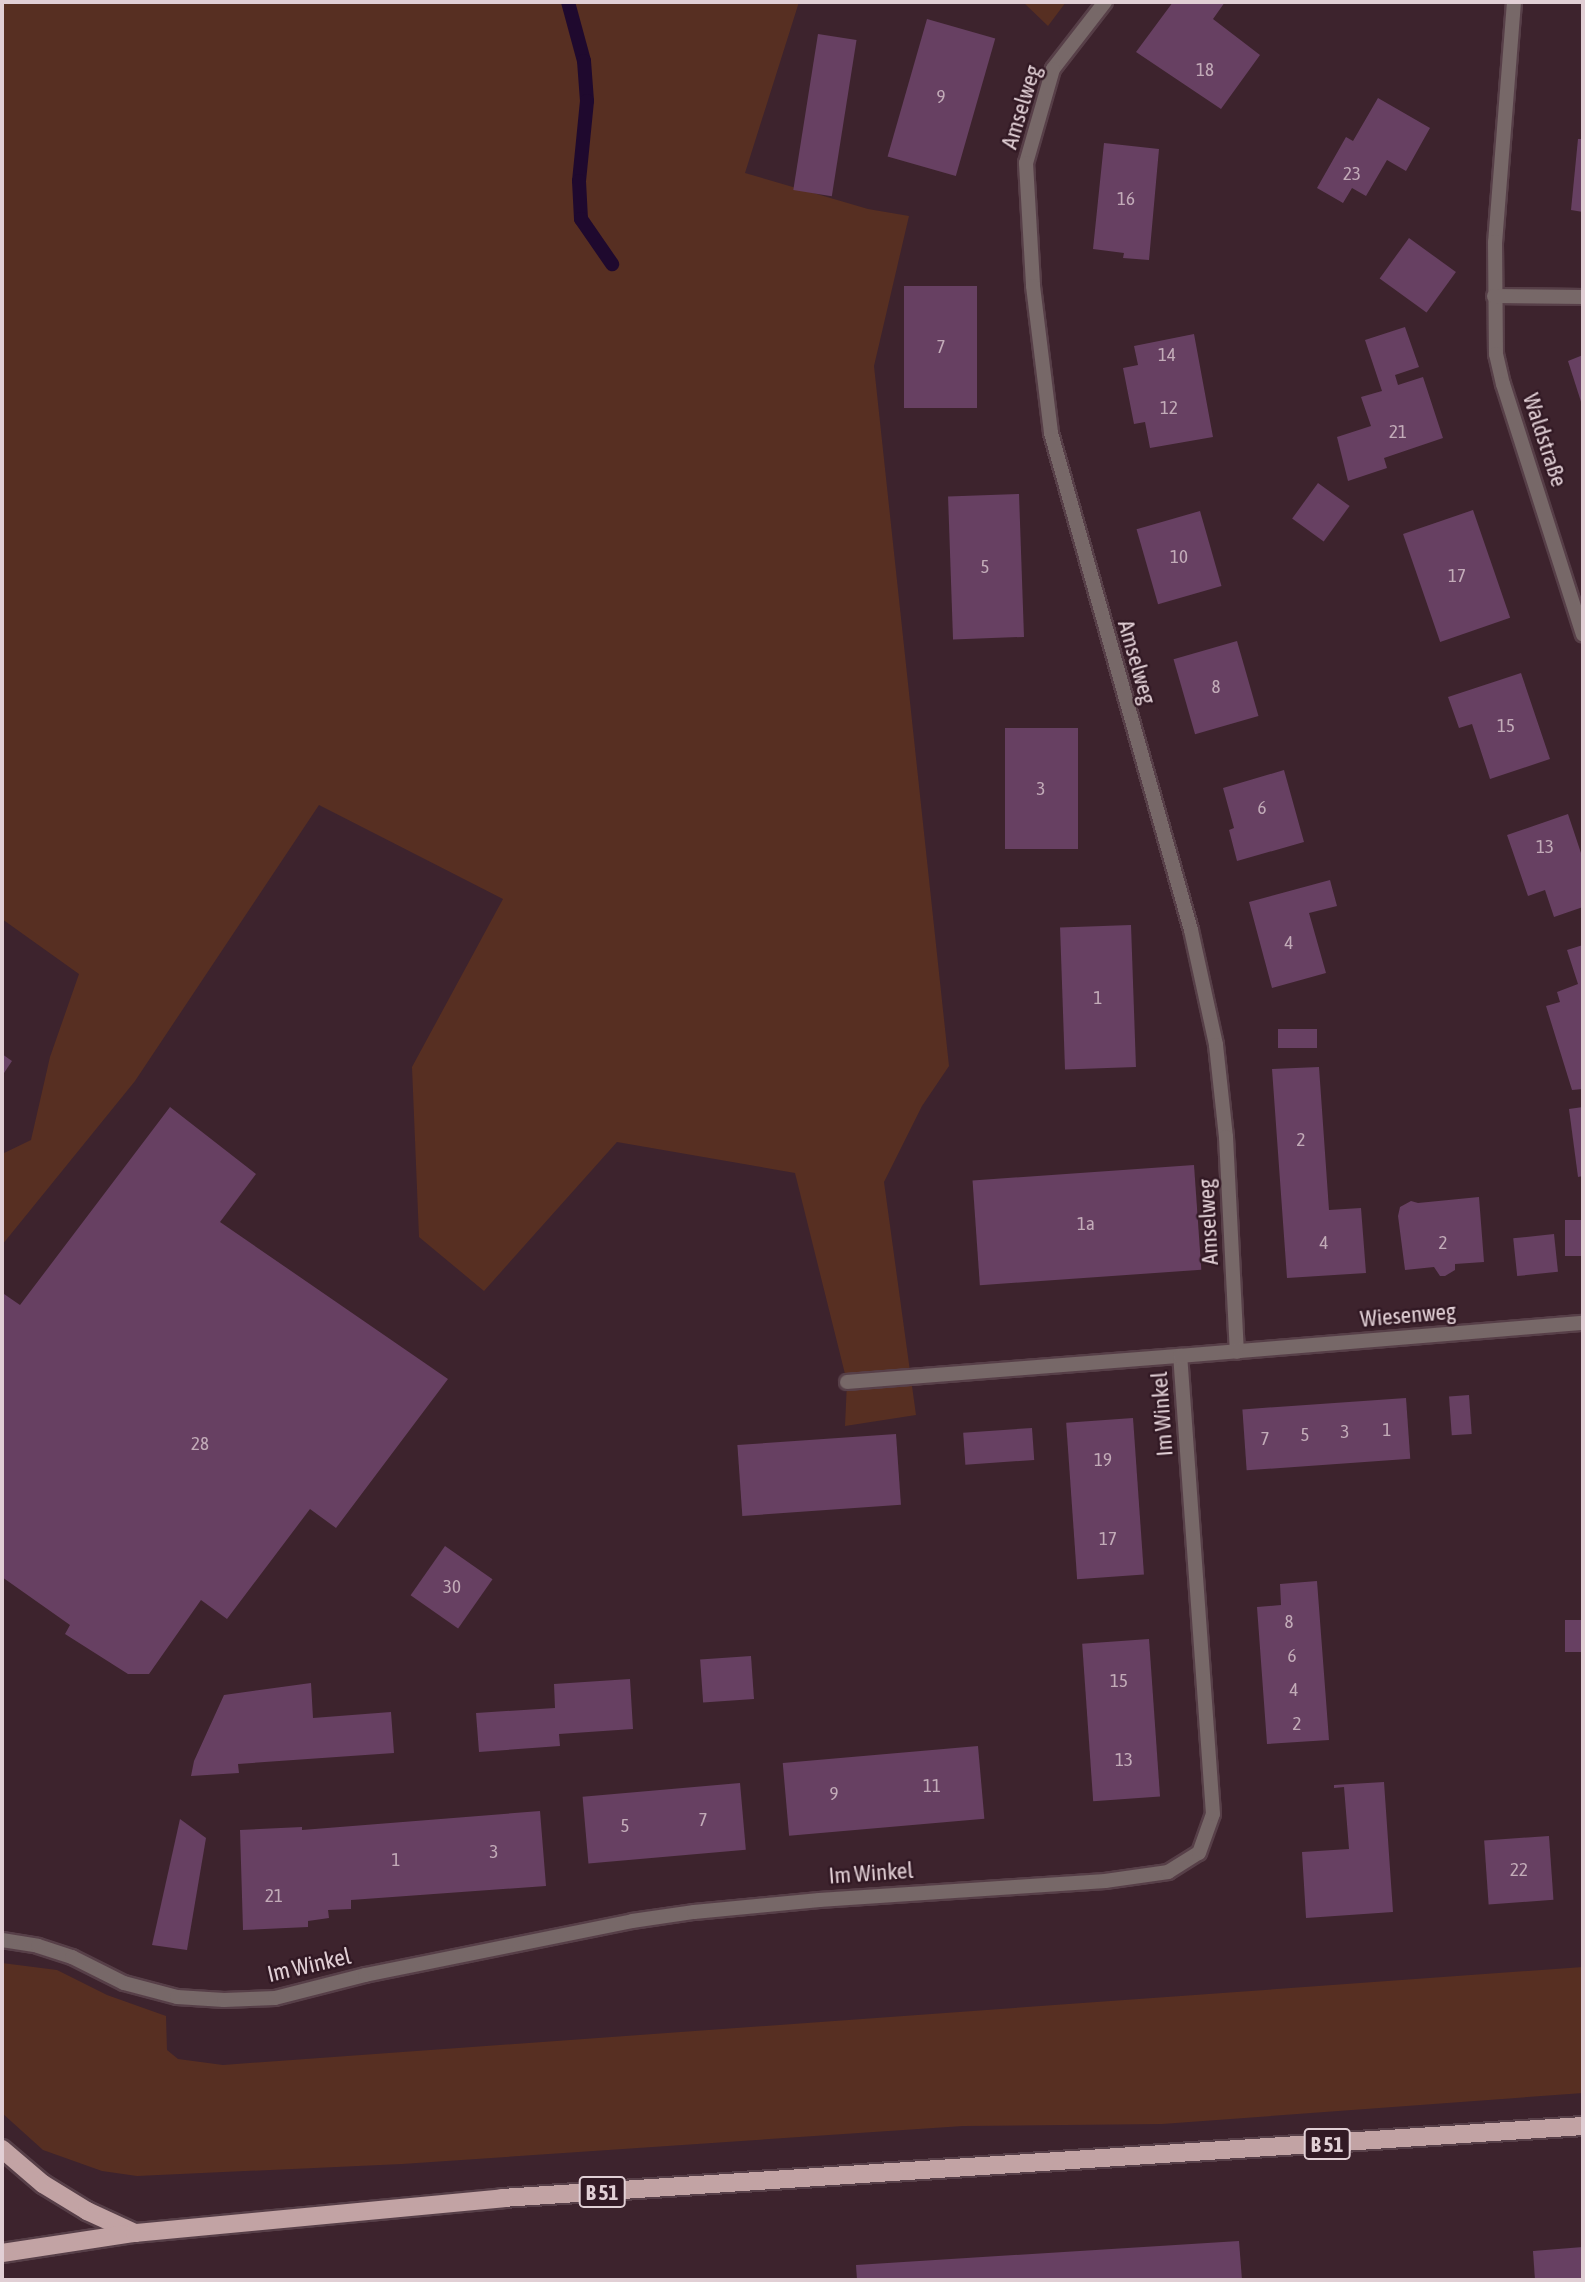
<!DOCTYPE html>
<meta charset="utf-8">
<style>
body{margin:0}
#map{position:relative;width:1585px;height:2282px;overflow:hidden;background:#3d232d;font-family:"Asap Condensed",sans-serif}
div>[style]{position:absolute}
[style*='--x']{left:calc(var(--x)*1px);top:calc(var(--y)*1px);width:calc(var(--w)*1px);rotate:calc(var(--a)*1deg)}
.green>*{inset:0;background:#572f22}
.stream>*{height:14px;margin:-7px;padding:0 7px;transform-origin:7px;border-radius:7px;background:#1f092e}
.building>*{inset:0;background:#674062;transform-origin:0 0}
.roads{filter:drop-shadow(2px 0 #573f48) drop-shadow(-2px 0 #573f48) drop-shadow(0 2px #573f48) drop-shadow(0 -2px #573f48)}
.minor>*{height:14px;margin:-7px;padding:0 7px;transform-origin:7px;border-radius:7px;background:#776868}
.primary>*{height:18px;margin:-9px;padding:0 9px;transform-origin:9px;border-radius:9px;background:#c2a3a4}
span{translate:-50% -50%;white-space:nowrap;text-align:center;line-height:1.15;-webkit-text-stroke:5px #321924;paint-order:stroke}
.number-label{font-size:19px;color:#c2abb8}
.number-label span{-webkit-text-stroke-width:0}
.shield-label span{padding:2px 5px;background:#321924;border:2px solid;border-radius:5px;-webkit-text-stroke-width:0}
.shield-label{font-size:21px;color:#e1cfd5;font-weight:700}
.street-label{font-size:23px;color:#e1cfd5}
.frame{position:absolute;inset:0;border:4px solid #e1cfd5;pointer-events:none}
</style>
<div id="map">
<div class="green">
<div style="clip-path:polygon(2px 2px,799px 2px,745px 173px,868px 209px,909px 216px,874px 366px,949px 1066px,922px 1106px,884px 1182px,916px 1415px,845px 1426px,847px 1382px,795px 1173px,617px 1142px,484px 1291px,419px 1237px,412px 1067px,503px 899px,319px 805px,135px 1081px,2px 1245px,2px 1154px,31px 1140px,50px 1057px,79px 974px,2px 919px)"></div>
<div style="clip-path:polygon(1023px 2px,1066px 2px,1048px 26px)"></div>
<div style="clip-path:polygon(2px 1963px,57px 1970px,107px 1995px,166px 2016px,167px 2050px,178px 2059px,223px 2065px,1583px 1967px,1583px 2093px,1162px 2124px,963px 2126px,402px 2164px,137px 2176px,102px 2171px,43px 2150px,2px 2113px)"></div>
</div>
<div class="stream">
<div style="--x:568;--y:2;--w:61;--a:74.8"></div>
<div style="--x:584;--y:61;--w:40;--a:85.7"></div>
<div style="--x:587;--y:101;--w:80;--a:95.7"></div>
<div style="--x:579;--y:181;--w:38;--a:87"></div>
<div style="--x:581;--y:219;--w:55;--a:55.4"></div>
</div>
<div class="building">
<div style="clip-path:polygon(1173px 2px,1225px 2px,1213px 19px,1260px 55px,1221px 109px,1136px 52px)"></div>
<div style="left:927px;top:19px;width:71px;height:143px;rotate:16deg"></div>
<div style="left:818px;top:34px;width:39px;height:158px;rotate:9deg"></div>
<div style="clip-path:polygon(1378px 98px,1430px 128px,1406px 171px,1387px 160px,1366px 196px,1352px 188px,1343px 203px,1317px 188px,1346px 137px,1353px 141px)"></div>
<div style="clip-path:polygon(1578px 139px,1583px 139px,1583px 212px,1571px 210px)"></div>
<div style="clip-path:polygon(1104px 143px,1159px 149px,1149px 260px,1123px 258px,1124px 253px,1093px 249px)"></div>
<div style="left:1409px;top:238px;width:58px;height:50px;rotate:36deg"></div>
<div style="left:977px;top:286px;width:122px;height:73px;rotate:90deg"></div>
<div style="clip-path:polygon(1405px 327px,1419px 367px,1395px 375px,1398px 385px,1423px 377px,1443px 438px,1384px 458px,1387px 468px,1348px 481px,1337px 437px,1371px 426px,1361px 397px,1382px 391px,1365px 340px)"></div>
<div style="clip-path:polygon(1194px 334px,1213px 437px,1150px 448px,1145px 422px,1134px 424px,1123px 368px,1138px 365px,1134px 346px)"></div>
<div style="clip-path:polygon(1583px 355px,1583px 408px,1568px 361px)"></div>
<div style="left:1318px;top:483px;width:39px;height:44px;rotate:36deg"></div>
<div style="left:1019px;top:494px;width:143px;height:71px;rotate:88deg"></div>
<div style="left:1473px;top:510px;width:114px;height:74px;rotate:71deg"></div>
<div style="left:1200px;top:511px;width:78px;height:66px;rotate:74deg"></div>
<div style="left:1237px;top:641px;width:78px;height:66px;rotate:74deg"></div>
<div style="clip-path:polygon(1521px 673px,1550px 759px,1490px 779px,1472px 724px,1459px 728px,1448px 697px)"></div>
<div style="left:1078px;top:728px;width:121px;height:73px;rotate:90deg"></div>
<div style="clip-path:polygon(1284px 770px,1304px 842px,1237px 861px,1229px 830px,1234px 828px,1223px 788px)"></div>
<div style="clip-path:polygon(1568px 814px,1583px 859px,1583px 907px,1554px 917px,1545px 890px,1528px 896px,1507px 835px)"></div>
<div style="clip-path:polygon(1330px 880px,1337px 906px,1309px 913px,1326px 973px,1272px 988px,1249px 902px)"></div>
<div style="left:1131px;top:925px;width:142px;height:71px;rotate:88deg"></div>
<div style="clip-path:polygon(1583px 945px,1583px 1089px,1572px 1090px,1546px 1006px,1560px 1002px,1557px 992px,1578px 984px,1567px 950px)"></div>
<div style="left:1317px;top:1029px;width:19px;height:39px;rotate:90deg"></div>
<div style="clip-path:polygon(2px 1054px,12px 1061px,2px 1076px)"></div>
<div style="clip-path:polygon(1319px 1067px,1329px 1210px,1361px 1208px,1366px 1273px,1287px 1278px,1272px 1069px)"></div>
<div style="clip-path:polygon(170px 1107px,256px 1174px,220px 1222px,448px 1379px,336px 1528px,310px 1509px,227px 1619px,201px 1600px,149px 1674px,128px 1674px,65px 1634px,70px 1625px,2px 1577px,2px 1297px,4px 1294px,20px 1305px)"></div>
<div style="clip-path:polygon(1583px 1107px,1583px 1176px,1578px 1177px,1569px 1109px)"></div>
<div style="left:1194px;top:1165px;width:105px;height:222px;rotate:86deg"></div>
<div style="clip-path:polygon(1479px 1197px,1484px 1262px,1455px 1264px,1455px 1270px,1445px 1276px,1440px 1276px,1434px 1267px,1405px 1270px,1398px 1216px,1400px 1207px,1411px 1201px,1418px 1203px)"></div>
<div style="left:1583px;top:1220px;width:36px;height:18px;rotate:90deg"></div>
<div style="left:1554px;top:1234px;width:38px;height:41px;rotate:84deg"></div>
<div style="left:1469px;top:1395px;width:39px;height:20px;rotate:86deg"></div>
<div style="left:1406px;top:1398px;width:61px;height:164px;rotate:86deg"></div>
<div style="left:1133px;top:1418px;width:157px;height:67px;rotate:86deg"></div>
<div style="left:1032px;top:1428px;width:32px;height:69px;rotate:86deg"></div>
<div style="left:896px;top:1434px;width:71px;height:159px;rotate:86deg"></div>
<div style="left:445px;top:1546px;width:58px;height:60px;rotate:35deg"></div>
<div style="clip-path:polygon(1317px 1581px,1329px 1740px,1267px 1744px,1257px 1607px,1281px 1605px,1280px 1584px)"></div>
<div style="left:1583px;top:1620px;width:32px;height:18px;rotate:90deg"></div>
<div style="left:1149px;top:1639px;width:158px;height:67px;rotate:86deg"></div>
<div style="left:751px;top:1656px;width:43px;height:51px;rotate:86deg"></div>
<div style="clip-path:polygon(630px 1679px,633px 1729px,559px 1734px,560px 1746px,479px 1752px,476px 1713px,555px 1708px,554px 1684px)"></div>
<div style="clip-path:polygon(311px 1683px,313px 1718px,391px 1712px,394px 1753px,238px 1764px,239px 1773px,191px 1776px,194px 1761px,224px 1695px)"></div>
<div style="left:978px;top:1746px;width:73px;height:196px;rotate:85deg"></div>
<div style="clip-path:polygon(1384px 1782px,1393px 1912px,1306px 1918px,1302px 1852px,1349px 1849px,1344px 1787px,1334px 1788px,1334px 1785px)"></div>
<div style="left:740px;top:1783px;width:67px;height:158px;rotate:85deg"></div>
<div style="clip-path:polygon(540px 1811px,546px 1886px,351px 1900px,351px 1909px,328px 1910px,329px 1918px,308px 1921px,308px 1927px,243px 1930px,240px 1830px,302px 1827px,302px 1830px)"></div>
<div style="clip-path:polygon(180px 1819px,206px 1838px,187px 1950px,152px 1945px)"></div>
<div style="left:1549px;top:1836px;width:64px;height:65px;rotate:86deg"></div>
<div style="clip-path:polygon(1239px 2241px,1242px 2280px,857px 2280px,856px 2265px)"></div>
<div style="clip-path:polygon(1583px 2247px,1583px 2280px,1535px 2280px,1533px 2251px)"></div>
</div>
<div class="roads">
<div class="minor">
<div style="--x:1105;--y:2;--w:85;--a:127.8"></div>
<div style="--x:1053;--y:69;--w:98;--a:106"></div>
<div style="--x:1026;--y:163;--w:123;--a:86.7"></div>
<div style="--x:1033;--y:286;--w:148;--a:83"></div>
<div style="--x:1051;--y:433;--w:516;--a:74.27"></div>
<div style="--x:1191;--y:930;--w:118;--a:77.7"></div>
<div style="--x:1216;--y:1045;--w:93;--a:83.8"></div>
<div style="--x:1226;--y:1137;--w:215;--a:87.1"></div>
<div style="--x:1514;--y:2;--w:241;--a:94.5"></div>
<div style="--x:1495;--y:242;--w:112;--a:89.5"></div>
<div style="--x:1496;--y:354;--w:31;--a:77"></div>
<div style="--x:1503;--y:384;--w:263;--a:72.3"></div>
<div style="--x:1494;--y:296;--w:89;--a:0.6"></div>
<div style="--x:847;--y:1382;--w:334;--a:-4.5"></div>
<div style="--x:2;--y:1940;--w:36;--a:9"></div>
<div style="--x:38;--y:1946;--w:36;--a:18"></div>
<div style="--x:72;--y:1957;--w:58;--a:26.6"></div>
<div style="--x:124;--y:1983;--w:55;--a:14.8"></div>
<div style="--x:177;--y:1997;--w:47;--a:3.7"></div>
<div style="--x:224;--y:2000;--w:51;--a:-2.2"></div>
<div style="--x:275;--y:1998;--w:93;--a:-14.3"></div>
<div style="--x:365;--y:1975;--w:272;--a:-11.4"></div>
<div style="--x:632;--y:1921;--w:63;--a:-8.3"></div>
<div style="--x:694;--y:1912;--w:126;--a:-5.5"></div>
<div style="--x:819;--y:1900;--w:287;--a:-3.8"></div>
<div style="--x:1105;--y:1881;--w:64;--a:-8.1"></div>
<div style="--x:1168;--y:1872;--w:36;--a:-32"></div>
<div style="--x:1199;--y:1853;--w:41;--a:-70.3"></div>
<div style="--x:1213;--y:1814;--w:459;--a:-94.1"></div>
<div style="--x:1180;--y:1356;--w:404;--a:-4.7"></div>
</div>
<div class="primary">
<div style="--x:2;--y:2149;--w:54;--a:40.5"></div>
<div style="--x:43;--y:2184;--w:52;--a:31.5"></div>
<div style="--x:87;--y:2211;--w:53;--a:24.6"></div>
<div style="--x:2;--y:2253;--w:134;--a:-8.6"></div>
<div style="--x:135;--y:2233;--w:369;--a:-5.4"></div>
<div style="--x:502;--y:2198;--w:1083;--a:-3.81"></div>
</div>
</div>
<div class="number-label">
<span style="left:1205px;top:70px">18</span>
<span style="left:941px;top:97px">9</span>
<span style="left:1352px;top:174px">23</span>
<span style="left:1126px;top:199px">16</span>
<span style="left:941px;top:347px">7</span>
<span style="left:1167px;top:355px">14</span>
<span style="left:1169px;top:408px">12</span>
<span style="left:1398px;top:432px">21</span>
<span style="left:1179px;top:557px">10</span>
<span style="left:985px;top:567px">5</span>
<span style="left:1457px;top:576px">17</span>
<span style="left:1216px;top:687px">8</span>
<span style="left:1506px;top:726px">15</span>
<span style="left:1041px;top:789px">3</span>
<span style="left:1262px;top:808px">6</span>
<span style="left:1545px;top:847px">13</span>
<span style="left:1289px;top:943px">4</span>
<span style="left:1098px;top:998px">1</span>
<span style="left:1301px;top:1140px">2</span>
<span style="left:1086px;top:1224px">1a</span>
<span style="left:1324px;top:1243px">4</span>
<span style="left:1443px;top:1243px">2</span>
<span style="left:1387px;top:1430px">1</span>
<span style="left:1345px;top:1432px">3</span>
<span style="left:1305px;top:1435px">5</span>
<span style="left:1265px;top:1439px">7</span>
<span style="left:200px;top:1444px">28</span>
<span style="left:1103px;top:1460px">19</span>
<span style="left:1108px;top:1539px">17</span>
<span style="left:452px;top:1587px">30</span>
<span style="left:1289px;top:1622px">8</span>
<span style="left:1292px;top:1656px">6</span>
<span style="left:1119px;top:1681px">15</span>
<span style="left:1294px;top:1690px">4</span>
<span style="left:1297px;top:1724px">2</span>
<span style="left:1124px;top:1760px">13</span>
<span style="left:932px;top:1786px">11</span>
<span style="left:834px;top:1794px">9</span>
<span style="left:703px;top:1820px">7</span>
<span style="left:625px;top:1826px">5</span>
<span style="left:494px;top:1852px">3</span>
<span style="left:396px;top:1860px">1</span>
<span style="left:1519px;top:1870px">22</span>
<span style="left:274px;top:1896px">21</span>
</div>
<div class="shield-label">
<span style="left:1327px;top:2144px">B 51</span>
<span style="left:602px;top:2192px">B 51</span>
</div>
<div class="street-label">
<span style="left:1021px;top:107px;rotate:-73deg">Amselweg</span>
<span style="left:1545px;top:440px;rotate:72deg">Waldstraße</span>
<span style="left:1137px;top:662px;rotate:74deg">Amselweg</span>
<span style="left:1208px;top:1222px;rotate:-93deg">Amselweg</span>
<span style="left:1408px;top:1315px;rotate:-5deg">Wiesenweg</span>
<span style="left:1162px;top:1414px;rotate:-94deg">Im Winkel</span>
<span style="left:871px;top:1873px;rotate:-4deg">Im Winkel</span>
<span style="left:309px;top:1965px;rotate:-13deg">Im Winkel</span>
</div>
<div class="frame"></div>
</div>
